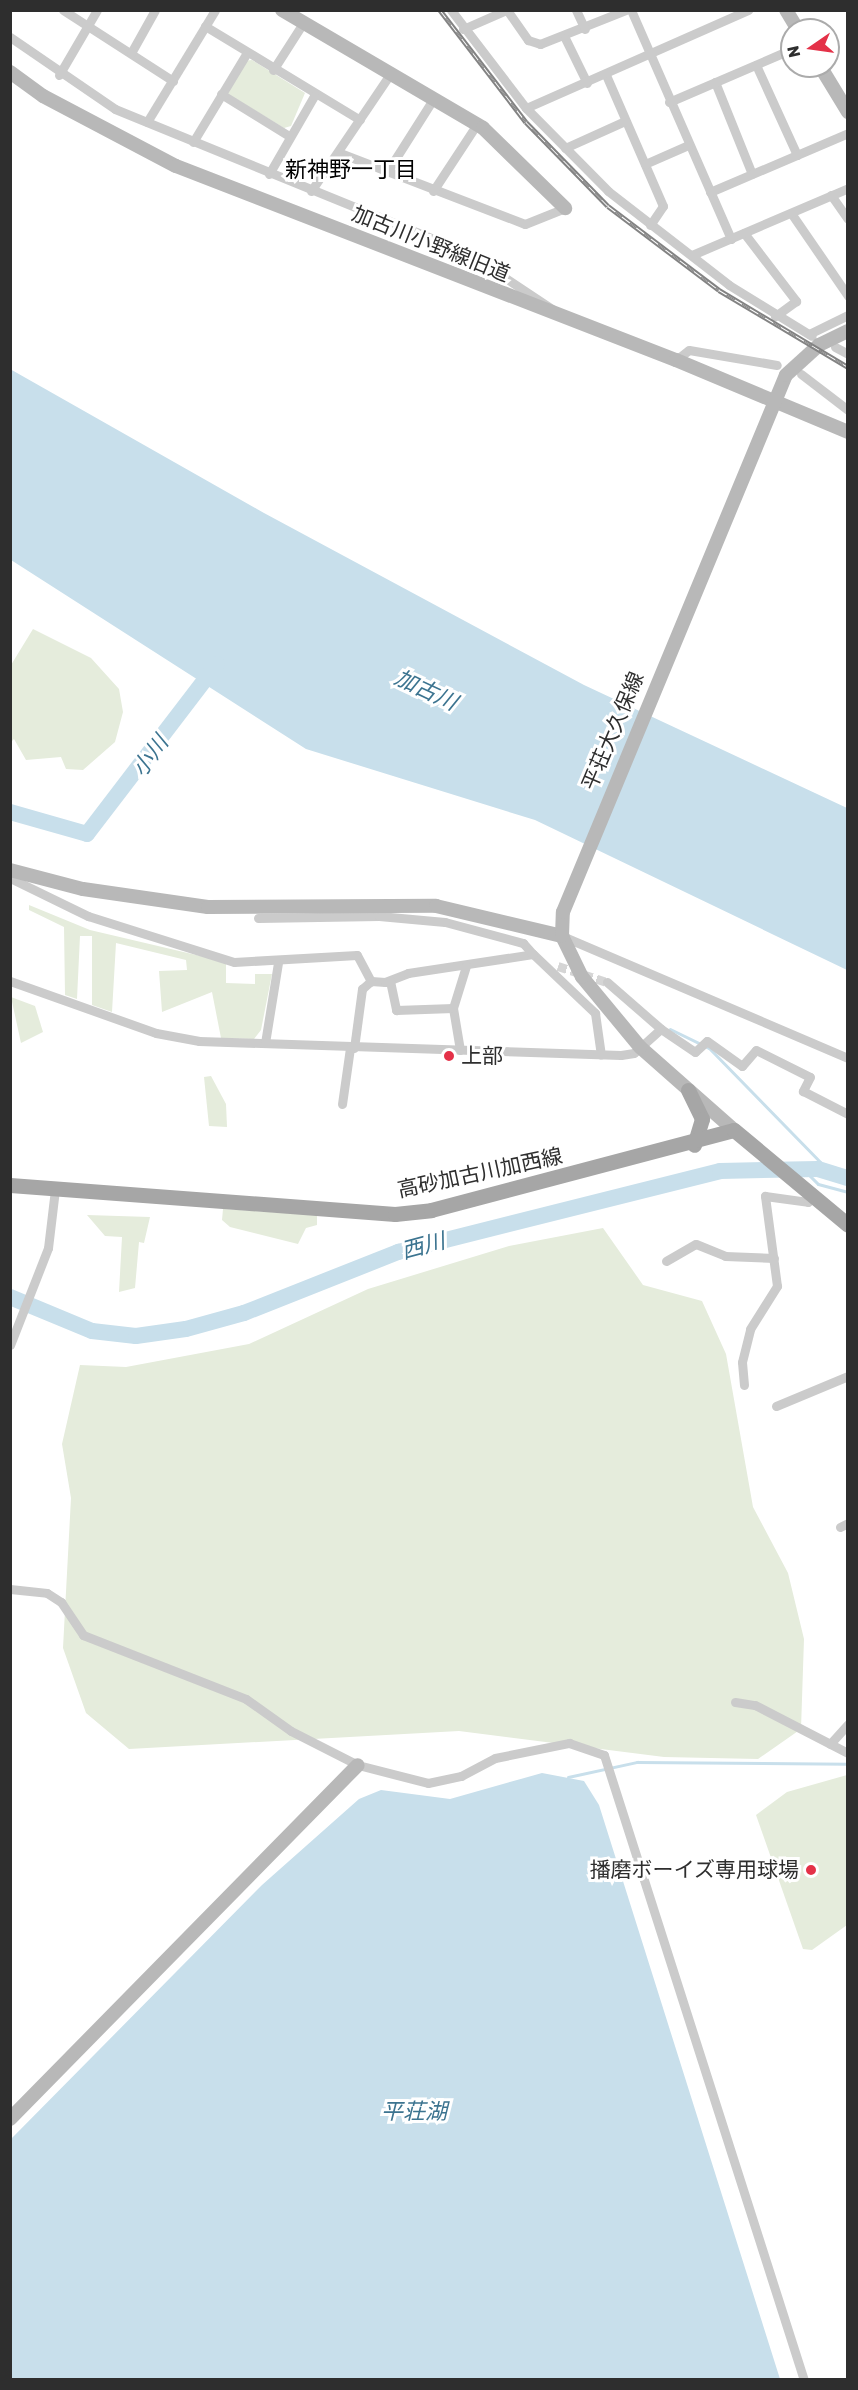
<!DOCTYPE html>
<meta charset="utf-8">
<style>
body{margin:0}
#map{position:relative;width:858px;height:2390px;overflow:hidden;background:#fff;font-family:Rubik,"Noto Sans JP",sans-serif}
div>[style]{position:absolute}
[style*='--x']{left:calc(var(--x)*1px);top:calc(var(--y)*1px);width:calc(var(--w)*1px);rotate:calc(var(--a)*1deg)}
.green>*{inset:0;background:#e5ecdc}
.water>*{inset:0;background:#c8dfeb}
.stream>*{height:3px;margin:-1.5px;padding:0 1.5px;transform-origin:1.5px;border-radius:1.5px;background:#c8dfeb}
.river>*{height:16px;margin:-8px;padding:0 8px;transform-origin:8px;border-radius:8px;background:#c8dfeb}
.street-tunnel>*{height:9px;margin-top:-4.5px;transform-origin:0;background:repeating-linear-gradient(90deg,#d5d5d5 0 9px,transparent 0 13.5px)}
.street>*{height:9px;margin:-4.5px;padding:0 4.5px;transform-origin:4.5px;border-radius:4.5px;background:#cbcbcb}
.secondary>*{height:14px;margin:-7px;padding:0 7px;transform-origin:7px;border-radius:7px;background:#b8b8b8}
.primary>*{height:15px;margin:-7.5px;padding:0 7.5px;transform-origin:7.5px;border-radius:7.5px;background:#a6a6a6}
.rail>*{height:5px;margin-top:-2.5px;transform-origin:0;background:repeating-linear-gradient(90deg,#fff 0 9px,#838383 0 18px);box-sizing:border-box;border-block:2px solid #838383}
.dots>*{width:16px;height:16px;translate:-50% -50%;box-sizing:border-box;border:3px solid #fff;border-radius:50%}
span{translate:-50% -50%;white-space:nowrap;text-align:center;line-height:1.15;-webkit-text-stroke:6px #fff;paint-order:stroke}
.street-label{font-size:21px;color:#2e2e2e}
.poi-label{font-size:21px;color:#2e2e2e}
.left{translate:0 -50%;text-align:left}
.right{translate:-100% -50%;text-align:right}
.neighbourhood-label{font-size:22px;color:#000}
.water-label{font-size:22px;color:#3c7490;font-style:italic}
.frame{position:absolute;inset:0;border:12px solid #2e2e2e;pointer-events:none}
.north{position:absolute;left:780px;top:18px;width:60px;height:60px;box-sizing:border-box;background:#fff;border:2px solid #ababab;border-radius:50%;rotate:257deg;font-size:16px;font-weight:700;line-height:24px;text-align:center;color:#2e2e2e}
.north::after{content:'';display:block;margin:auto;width:21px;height:27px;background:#e43148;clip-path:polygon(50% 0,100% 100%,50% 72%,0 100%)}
</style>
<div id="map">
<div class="green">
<div style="clip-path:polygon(252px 60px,305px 93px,291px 126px,284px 128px,228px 94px,243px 61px)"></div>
<div style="clip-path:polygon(33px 629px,91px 658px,119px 689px,123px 712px,115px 742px,83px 770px,66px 769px,61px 757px,26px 760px,14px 739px,11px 742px,11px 665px)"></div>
<div style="clip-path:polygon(29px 905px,90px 930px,226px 962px,226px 983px,255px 984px,255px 974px,272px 974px,261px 1030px,254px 1039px,221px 1038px,212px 992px,162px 1012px,159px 971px,187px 970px,186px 960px,116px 943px,112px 1012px,92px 1005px,92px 936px,80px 936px,77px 999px,65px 995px,64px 927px,29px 910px)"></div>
<div style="clip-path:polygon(11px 997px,35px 1006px,43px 1032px,21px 1043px)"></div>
<div style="clip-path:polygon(211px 1076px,226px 1104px,227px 1127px,209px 1126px,204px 1077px)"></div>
<div style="clip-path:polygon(223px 1209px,317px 1215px,317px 1225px,306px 1228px,298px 1244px,230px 1227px,222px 1220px)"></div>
<div style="clip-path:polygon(87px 1215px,150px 1217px,144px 1243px,139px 1242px,135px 1288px,119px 1292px,122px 1237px,105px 1236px)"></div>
<div style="clip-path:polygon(603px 1228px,643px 1285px,702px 1301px,726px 1354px,753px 1507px,788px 1573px,804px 1639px,801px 1729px,758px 1759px,664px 1757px,459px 1731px,129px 1749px,86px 1713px,63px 1648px,71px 1498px,62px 1444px,80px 1365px,126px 1367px,249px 1344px,368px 1289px,509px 1246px)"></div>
<div style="clip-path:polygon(847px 1775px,847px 1925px,812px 1950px,803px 1949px,756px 1815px,787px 1792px)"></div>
</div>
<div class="water">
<div style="clip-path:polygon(10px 369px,264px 513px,584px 685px,847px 808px,847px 970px,535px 820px,306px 749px,11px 560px)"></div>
<div style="clip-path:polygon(542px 1773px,584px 1781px,599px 1805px,780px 2379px,11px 2379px,11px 2139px,262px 1885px,359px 1799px,381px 1790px,450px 1799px)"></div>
</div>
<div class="stream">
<div style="--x:670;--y:1029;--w:43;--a:26"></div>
<div style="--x:709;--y:1048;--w:176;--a:45.7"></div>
<div style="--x:803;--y:1169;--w:21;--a:45"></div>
<div style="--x:818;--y:1184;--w:31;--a:15"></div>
<div style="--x:568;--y:1777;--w:71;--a:-12.3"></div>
<div style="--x:637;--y:1762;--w:211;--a:0.5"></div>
</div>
<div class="river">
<div style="--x:10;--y:812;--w:80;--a:15.9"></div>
<div style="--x:87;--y:834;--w:214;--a:-52.6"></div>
<div style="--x:10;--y:1297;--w:89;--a:22.5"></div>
<div style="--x:92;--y:1331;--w:44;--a:6.5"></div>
<div style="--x:136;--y:1336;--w:50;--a:-8"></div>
<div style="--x:186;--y:1329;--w:60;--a:-15.4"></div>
<div style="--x:244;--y:1313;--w:166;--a:-21.6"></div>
<div style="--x:398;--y:1252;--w:332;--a:-14.1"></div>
<div style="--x:720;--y:1171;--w:98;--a:-1.2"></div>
<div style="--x:818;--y:1169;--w:31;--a:17"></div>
</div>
<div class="street-tunnel">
<div style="--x:558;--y:966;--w:52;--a:18.1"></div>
</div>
<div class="street">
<div style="--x:63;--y:10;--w:131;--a:32.8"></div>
<div style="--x:451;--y:10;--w:123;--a:52.6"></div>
<div style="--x:526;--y:108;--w:117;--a:45.3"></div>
<div style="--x:608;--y:191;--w:153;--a:37.8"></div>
<div style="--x:729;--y:285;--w:97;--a:31.6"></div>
<div style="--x:507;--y:10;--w:37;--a:55"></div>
<div style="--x:528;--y:40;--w:13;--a:18"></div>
<div style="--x:540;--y:44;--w:92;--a:-21.6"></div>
<div style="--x:576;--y:10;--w:21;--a:65"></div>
<div style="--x:631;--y:10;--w:250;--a:66.4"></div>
<div style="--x:205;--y:26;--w:181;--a:31.2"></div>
<div style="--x:463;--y:29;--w:47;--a:-23.8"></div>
<div style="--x:10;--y:37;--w:127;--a:34.4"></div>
<div style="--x:115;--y:109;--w:381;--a:22.2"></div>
<div style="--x:468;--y:253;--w:101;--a:33.7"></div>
<div style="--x:565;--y:38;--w:50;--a:63.9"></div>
<div style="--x:131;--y:53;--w:49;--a:-60.8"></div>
<div style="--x:756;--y:65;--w:99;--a:65.5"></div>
<div style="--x:273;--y:70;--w:56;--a:-57.4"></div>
<div style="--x:59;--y:75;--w:75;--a:-59.7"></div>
<div style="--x:606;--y:75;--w:143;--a:66.5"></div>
<div style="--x:663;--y:206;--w:23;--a:124"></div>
<div style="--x:715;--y:82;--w:99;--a:68.1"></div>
<div style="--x:221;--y:94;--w:80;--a:31.7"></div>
<div style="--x:669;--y:102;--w:134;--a:-23.3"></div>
<div style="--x:526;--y:108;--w:243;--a:-23.8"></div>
<div style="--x:147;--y:122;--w:131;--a:-58.7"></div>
<div style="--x:193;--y:142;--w:103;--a:-58.9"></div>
<div style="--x:565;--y:148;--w:66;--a:-24.2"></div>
<div style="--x:340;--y:153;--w:198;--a:21"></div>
<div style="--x:525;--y:224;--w:43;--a:-21.8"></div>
<div style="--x:645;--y:164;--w:47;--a:-23.8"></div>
<div style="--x:387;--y:172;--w:88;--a:-57.6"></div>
<div style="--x:269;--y:174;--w:90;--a:-60"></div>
<div style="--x:311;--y:191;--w:143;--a:-55.9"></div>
<div style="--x:433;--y:191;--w:80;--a:-56.7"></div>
<div style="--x:710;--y:192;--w:150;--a:-23.1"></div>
<div style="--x:831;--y:195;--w:29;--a:55"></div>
<div style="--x:791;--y:213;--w:101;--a:55.5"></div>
<div style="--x:744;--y:233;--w:86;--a:52.6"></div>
<div style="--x:796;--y:301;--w:26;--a:144"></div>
<div style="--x:692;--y:255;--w:170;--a:-23.2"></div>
<div style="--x:809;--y:334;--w:43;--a:-26"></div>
<div style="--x:835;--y:347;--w:15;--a:28"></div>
<div style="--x:676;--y:360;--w:16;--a:-38"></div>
<div style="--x:689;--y:350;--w:89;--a:9.7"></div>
<div style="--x:801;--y:374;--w:59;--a:37.5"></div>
<div style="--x:10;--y:878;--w:87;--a:26"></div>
<div style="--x:88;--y:916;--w:153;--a:17.5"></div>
<div style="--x:234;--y:962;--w:123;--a:-3.3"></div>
<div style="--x:357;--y:955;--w:30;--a:62"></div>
<div style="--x:371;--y:981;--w:14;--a:4"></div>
<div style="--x:385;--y:982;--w:25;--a:-21"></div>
<div style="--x:408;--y:973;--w:126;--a:-8.6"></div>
<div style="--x:533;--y:954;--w:86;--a:43.6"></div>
<div style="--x:595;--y:1013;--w:42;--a:81.9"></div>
<div style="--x:258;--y:918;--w:121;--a:-0.9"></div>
<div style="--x:379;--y:916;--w:66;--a:5.2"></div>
<div style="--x:445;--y:922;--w:81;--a:15.1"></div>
<div style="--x:523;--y:943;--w:15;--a:48"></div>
<div style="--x:562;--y:936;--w:311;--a:23.1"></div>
<div style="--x:10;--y:981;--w:155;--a:19.6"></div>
<div style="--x:156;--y:1033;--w:44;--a:10.5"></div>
<div style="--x:199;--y:1041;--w:422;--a:1.9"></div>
<div style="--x:621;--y:1055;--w:13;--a:-9"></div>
<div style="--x:634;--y:1053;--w:36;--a:-42"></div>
<div style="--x:661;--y:1029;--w:41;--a:34.1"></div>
<div style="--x:695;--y:1052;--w:16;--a:-43"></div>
<div style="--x:707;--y:1041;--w:43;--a:35.5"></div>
<div style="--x:742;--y:1066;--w:21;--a:-49"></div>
<div style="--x:756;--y:1050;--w:60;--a:26.6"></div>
<div style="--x:810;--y:1077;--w:16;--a:117"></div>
<div style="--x:803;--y:1091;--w:51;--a:27.1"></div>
<div style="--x:390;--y:981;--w:30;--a:78"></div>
<div style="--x:396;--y:1010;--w:57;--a:-2"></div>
<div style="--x:607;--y:982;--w:72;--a:41"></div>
<div style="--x:265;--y:1043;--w:81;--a:-80.8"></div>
<div style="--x:354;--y:1048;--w:60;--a:-82.3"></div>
<div style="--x:362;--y:989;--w:12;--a:-42"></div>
<div style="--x:460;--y:1050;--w:43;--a:-99.5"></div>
<div style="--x:453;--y:1008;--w:44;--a:-72.8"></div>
<div style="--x:342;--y:1104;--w:57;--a:-81.9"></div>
<div style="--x:666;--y:1261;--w:34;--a:-30"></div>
<div style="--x:696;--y:1244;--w:31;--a:22"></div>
<div style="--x:725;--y:1256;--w:49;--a:2.3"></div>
<div style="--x:10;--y:1345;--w:104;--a:-68.6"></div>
<div style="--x:48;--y:1248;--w:59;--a:-83.2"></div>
<div style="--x:744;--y:1385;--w:23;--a:-95"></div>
<div style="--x:742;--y:1362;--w:34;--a:-76"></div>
<div style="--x:750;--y:1329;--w:51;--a:-57.9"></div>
<div style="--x:777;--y:1286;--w:91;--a:-97.6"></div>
<div style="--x:765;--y:1196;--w:43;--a:7.9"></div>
<div style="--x:808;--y:1202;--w:6;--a:-51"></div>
<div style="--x:776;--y:1406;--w:78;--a:-22.6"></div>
<div style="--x:840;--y:1527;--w:9;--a:-27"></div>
<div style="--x:10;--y:1589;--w:37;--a:6"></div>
<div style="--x:47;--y:1593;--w:17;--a:33"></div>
<div style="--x:61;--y:1602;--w:40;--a:56"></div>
<div style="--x:83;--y:1635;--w:175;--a:21.4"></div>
<div style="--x:246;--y:1699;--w:55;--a:35.4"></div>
<div style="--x:291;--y:1731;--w:75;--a:26.9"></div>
<div style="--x:358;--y:1765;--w:72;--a:14.4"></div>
<div style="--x:428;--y:1783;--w:34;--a:-12"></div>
<div style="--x:461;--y:1776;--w:38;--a:-28"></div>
<div style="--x:495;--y:1758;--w:76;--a:-11.5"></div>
<div style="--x:569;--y:1743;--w:37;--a:19"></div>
<div style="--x:604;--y:1755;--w:656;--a:72.26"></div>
<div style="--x:735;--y:1702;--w:20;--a:9"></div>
<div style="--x:755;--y:1705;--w:105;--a:27.3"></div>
<div style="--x:830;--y:1744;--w:27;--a:-48"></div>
</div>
<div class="secondary">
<div style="--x:282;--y:10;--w:233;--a:30.4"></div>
<div style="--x:483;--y:128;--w:115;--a:44.3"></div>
<div style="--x:786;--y:10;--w:23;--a:59"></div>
<div style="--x:820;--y:66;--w:54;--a:58.7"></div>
<div style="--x:10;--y:72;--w:41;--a:36"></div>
<div style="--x:43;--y:96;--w:150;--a:27.8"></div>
<div style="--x:176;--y:166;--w:536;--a:21.21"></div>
<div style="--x:676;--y:360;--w:186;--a:22.7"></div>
<div style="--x:10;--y:870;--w:75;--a:14.6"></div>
<div style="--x:83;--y:889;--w:126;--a:8.2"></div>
<div style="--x:208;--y:907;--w:228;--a:-0.3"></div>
<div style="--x:436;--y:906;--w:130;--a:13.4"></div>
<div style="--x:734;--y:1130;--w:125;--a:-138.6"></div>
<div style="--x:640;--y:1047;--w:91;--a:-129.6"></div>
<div style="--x:582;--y:977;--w:46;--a:-116"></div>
<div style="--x:562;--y:936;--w:24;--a:-88"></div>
<div style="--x:563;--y:912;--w:581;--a:-67.45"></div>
<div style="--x:786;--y:375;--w:45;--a:-42.3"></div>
<div style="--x:819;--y:345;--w:32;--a:-26"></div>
<div style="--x:10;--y:2119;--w:496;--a:-45.5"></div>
</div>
<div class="primary">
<div style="--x:688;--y:1090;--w:32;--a:64"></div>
<div style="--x:702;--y:1119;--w:27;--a:107"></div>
<div style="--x:10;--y:1185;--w:386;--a:4.3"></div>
<div style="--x:395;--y:1214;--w:36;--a:-6"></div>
<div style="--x:431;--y:1210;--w:313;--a:-14.8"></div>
<div style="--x:734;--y:1130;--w:148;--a:39.8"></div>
</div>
<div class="rail">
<div style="--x:440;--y:10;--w:141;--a:52.5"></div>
<div style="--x:526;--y:122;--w:117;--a:45.7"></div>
<div style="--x:608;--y:206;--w:139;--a:37.1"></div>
<div style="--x:719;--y:290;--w:150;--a:30.8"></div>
</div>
<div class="dots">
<div style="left:449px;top:1056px;background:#e43148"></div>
<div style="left:811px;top:1870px;background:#e43148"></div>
</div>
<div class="street-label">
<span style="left:431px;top:244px;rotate:22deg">加古川小野線旧道</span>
<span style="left:613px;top:731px;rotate:-67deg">平荘大久保線</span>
<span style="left:480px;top:1173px;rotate:-12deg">高砂加古川加西線</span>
</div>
<div class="poi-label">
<span class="left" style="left:461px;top:1056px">上部</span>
<span class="right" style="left:799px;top:1870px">播磨ボーイズ専用球場</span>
</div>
<div class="neighbourhood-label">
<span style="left:351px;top:170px">新神野一丁目</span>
</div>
<div class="water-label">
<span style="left:426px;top:690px;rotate:25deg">加古川</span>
<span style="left:150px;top:756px;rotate:-54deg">小川</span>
<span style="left:423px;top:1246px;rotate:-15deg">西川</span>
<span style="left:414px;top:2112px">平荘湖</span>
</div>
<div class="frame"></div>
<div class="north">N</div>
</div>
